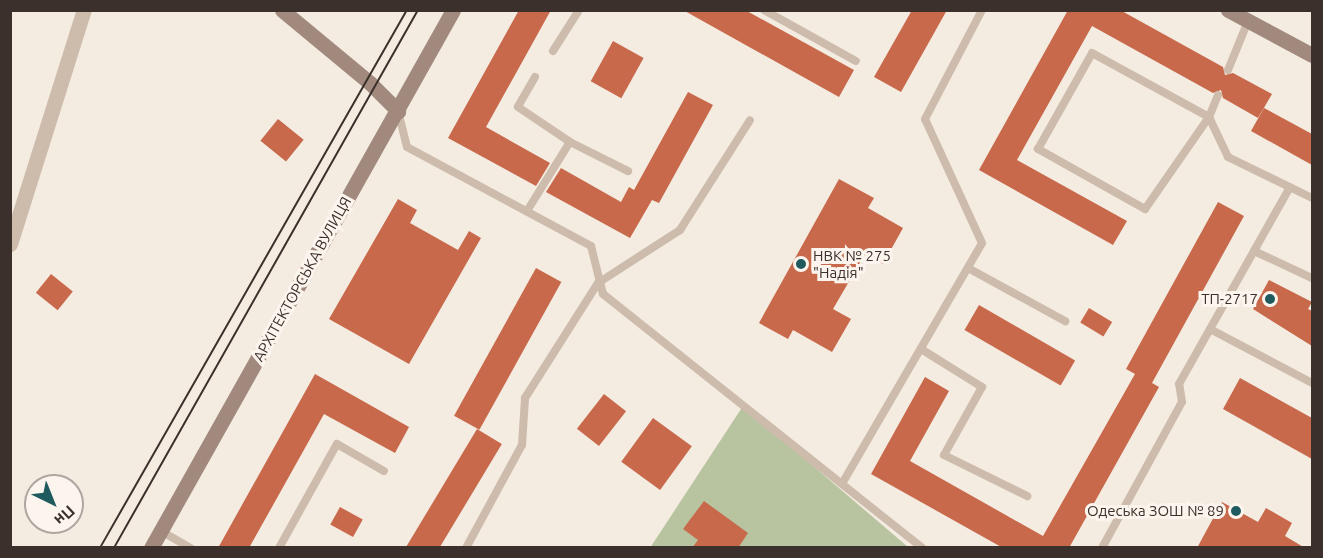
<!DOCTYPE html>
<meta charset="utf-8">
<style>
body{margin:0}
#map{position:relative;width:1323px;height:558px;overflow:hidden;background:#f4ebe1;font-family:Ubuntu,sans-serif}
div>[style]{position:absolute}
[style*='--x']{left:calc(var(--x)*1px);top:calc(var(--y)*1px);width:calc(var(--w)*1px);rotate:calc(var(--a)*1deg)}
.green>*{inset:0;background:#b8c4a0}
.building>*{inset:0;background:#c8694b;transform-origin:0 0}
.lane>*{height:8px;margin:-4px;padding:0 4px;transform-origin:4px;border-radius:4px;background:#cdbbac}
.street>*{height:15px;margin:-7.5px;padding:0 7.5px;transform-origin:7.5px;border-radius:7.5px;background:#cdbbac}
.secondary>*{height:15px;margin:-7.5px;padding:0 7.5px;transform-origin:7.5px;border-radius:7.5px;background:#a18a7d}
.tram>*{height:1.5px;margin:-0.75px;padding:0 0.75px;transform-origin:0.75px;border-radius:0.75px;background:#3b302b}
.dots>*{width:16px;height:16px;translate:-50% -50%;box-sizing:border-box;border:3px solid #fbf5ee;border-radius:50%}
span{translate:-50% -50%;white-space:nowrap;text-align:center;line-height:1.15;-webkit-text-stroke:6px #fbf5ee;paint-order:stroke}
.poi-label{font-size:15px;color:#3b302b}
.left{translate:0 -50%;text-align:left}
.right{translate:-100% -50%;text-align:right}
.street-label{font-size:15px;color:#3b302b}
.frame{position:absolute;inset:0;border:12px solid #3b302b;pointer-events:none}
.north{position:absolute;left:24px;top:474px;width:60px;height:60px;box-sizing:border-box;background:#fbf5ee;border:2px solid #aea6a0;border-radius:50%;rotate:137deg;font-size:16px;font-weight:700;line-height:24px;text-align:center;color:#3b302b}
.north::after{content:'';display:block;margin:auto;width:21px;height:27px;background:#1f5a5e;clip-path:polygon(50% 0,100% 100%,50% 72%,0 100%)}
</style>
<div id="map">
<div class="green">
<div style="clip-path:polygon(743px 406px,908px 547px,650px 548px)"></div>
</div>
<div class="building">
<div style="clip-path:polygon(519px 10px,551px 10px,486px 127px,550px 163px,536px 186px,448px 138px)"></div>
<div style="clip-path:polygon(683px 10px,745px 10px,854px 70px,839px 97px)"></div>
<div style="clip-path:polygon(912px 10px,947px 10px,901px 92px,874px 77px)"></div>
<div style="clip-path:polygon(1068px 10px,1120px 10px,1223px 67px,1225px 75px,1233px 73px,1272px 94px,1258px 118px,1223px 98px,1221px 90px,1213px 93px,1092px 26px,1017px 160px,1127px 221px,1113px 245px,979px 170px)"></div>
<div style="left:613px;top:41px;width:35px;height:46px;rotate:29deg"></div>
<div style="clip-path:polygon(688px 92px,713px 105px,659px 203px,652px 200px,630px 238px,546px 192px,561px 168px,621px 202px,629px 187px,634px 190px)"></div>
<div style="clip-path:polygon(1264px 108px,1312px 134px,1312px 165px,1251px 131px)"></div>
<div style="left:278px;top:119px;width:33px;height:28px;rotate:39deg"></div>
<div style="clip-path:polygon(839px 179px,874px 198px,868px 208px,903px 228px,883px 264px,865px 254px,833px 309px,851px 319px,832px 352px,793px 330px,788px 339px,759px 323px)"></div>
<div style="clip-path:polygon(398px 199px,417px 210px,410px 223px,458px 250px,469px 231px,481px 238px,409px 364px,329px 319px)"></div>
<div style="clip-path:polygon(1218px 202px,1244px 216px,1152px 383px,1159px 387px,1069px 548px,1003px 548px,871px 474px,925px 377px,949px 391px,910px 461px,1043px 536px,1135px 374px,1126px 369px)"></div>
<div style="left:536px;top:268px;width:29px;height:169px;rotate:29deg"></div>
<div style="left:51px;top:274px;width:28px;height:24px;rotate:39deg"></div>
<div style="clip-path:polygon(1269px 280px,1312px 302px,1308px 309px,1312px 311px,1312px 346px,1253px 309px)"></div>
<div style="left:979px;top:305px;width:111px;height:29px;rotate:30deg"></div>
<div style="left:1089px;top:308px;width:27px;height:17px;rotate:31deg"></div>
<div style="clip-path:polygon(315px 374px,409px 427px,395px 453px,324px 414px,249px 548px,218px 548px)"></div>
<div style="clip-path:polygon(1240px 378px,1312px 418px,1312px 459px,1223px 409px)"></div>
<div style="left:604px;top:394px;width:28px;height:44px;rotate:38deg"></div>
<div style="left:653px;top:418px;width:48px;height:54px;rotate:36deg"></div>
<div style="left:477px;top:429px;width:29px;height:138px;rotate:31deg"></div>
<div style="clip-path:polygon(704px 501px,748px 533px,738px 548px,692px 548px,698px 540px,683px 529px)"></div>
<div style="clip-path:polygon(1222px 502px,1258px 522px,1266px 508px,1292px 523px,1285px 536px,1305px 548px,1197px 548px)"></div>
<div style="left:340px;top:507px;width:26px;height:20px;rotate:29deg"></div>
</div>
<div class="lane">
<div style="--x:764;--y:10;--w:105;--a:29"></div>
<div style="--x:553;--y:51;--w:49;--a:-57.6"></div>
<div style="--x:1228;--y:70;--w:53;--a:-67.8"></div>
<div style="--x:535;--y:77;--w:34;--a:120"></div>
<div style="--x:518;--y:107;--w:63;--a:33.9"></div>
<div style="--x:1218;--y:95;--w:24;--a:112"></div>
<div style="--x:1209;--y:117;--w:112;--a:124.8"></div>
<div style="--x:1145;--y:209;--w:123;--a:-150.7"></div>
<div style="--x:1038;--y:149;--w:110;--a:-60.6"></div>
<div style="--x:1092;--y:53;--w:133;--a:28.7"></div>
<div style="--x:1209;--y:117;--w:44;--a:64.6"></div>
<div style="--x:1228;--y:157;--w:93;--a:26"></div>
<div style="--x:398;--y:111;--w:37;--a:76"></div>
<div style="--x:407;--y:147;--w:209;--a:28.3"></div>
<div style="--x:591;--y:246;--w:49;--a:76"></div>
<div style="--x:603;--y:294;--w:408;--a:38.5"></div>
<div style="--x:527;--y:211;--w:81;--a:-58.1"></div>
<div style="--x:570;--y:142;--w:65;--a:26.6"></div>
<div style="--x:1254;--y:251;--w:64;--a:25"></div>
<div style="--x:968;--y:268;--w:111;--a:28.7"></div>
<div style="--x:1210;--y:329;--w:115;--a:27.9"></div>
<div style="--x:921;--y:349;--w:72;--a:31.9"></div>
<div style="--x:982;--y:387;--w:78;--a:119.2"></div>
<div style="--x:944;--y:455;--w:93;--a:26.3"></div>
<div style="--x:843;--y:482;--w:276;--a:-59.8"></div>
<div style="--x:982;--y:243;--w:136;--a:-114.7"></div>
<div style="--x:925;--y:119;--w:123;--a:-62.4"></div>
<div style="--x:161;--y:531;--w:34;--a:30"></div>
<div style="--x:279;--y:548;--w:119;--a:-60.9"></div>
<div style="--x:337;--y:444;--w:54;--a:29.9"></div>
<div style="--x:466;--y:548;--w:117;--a:-61.5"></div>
<div style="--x:522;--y:445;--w:47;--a:-86.3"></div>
<div style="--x:525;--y:398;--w:136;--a:-57.6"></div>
<div style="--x:598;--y:283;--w:98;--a:-32.9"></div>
<div style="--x:680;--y:230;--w:130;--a:-57.5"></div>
<div style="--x:1102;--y:548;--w:166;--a:-61.3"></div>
<div style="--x:1182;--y:402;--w:18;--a:-99"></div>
<div style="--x:1179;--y:384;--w:226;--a:-60.6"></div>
</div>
<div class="street">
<div style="--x:10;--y:244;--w:245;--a:-72.5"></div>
</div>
<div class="secondary">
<div style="--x:282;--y:10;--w:114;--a:39.7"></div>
<div style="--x:370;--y:83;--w:40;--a:45"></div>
<div style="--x:1228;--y:10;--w:95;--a:28.2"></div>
<div style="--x:151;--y:548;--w:617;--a:-60.69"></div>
</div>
<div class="tram">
<div style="--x:100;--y:548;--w:619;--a:-60.29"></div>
<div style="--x:114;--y:548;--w:618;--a:-60.53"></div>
</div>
<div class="dots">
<div style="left:801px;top:264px;background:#1f5a5e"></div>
<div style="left:1270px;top:299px;background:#1f5a5e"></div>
<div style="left:1236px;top:511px;background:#1f5a5e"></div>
</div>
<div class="poi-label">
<span class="left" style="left:813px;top:264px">НВК № 275<br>"Надія"</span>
<span class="right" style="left:1258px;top:299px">ТП-2717</span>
<span class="right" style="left:1224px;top:511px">Одеська ЗОШ № 89</span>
</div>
<div class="street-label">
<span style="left:302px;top:279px;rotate:-61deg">АРХІТЕКТОРСЬКА ВУЛИЦЯ</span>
</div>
<div class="frame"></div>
<div class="north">Пн</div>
</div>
